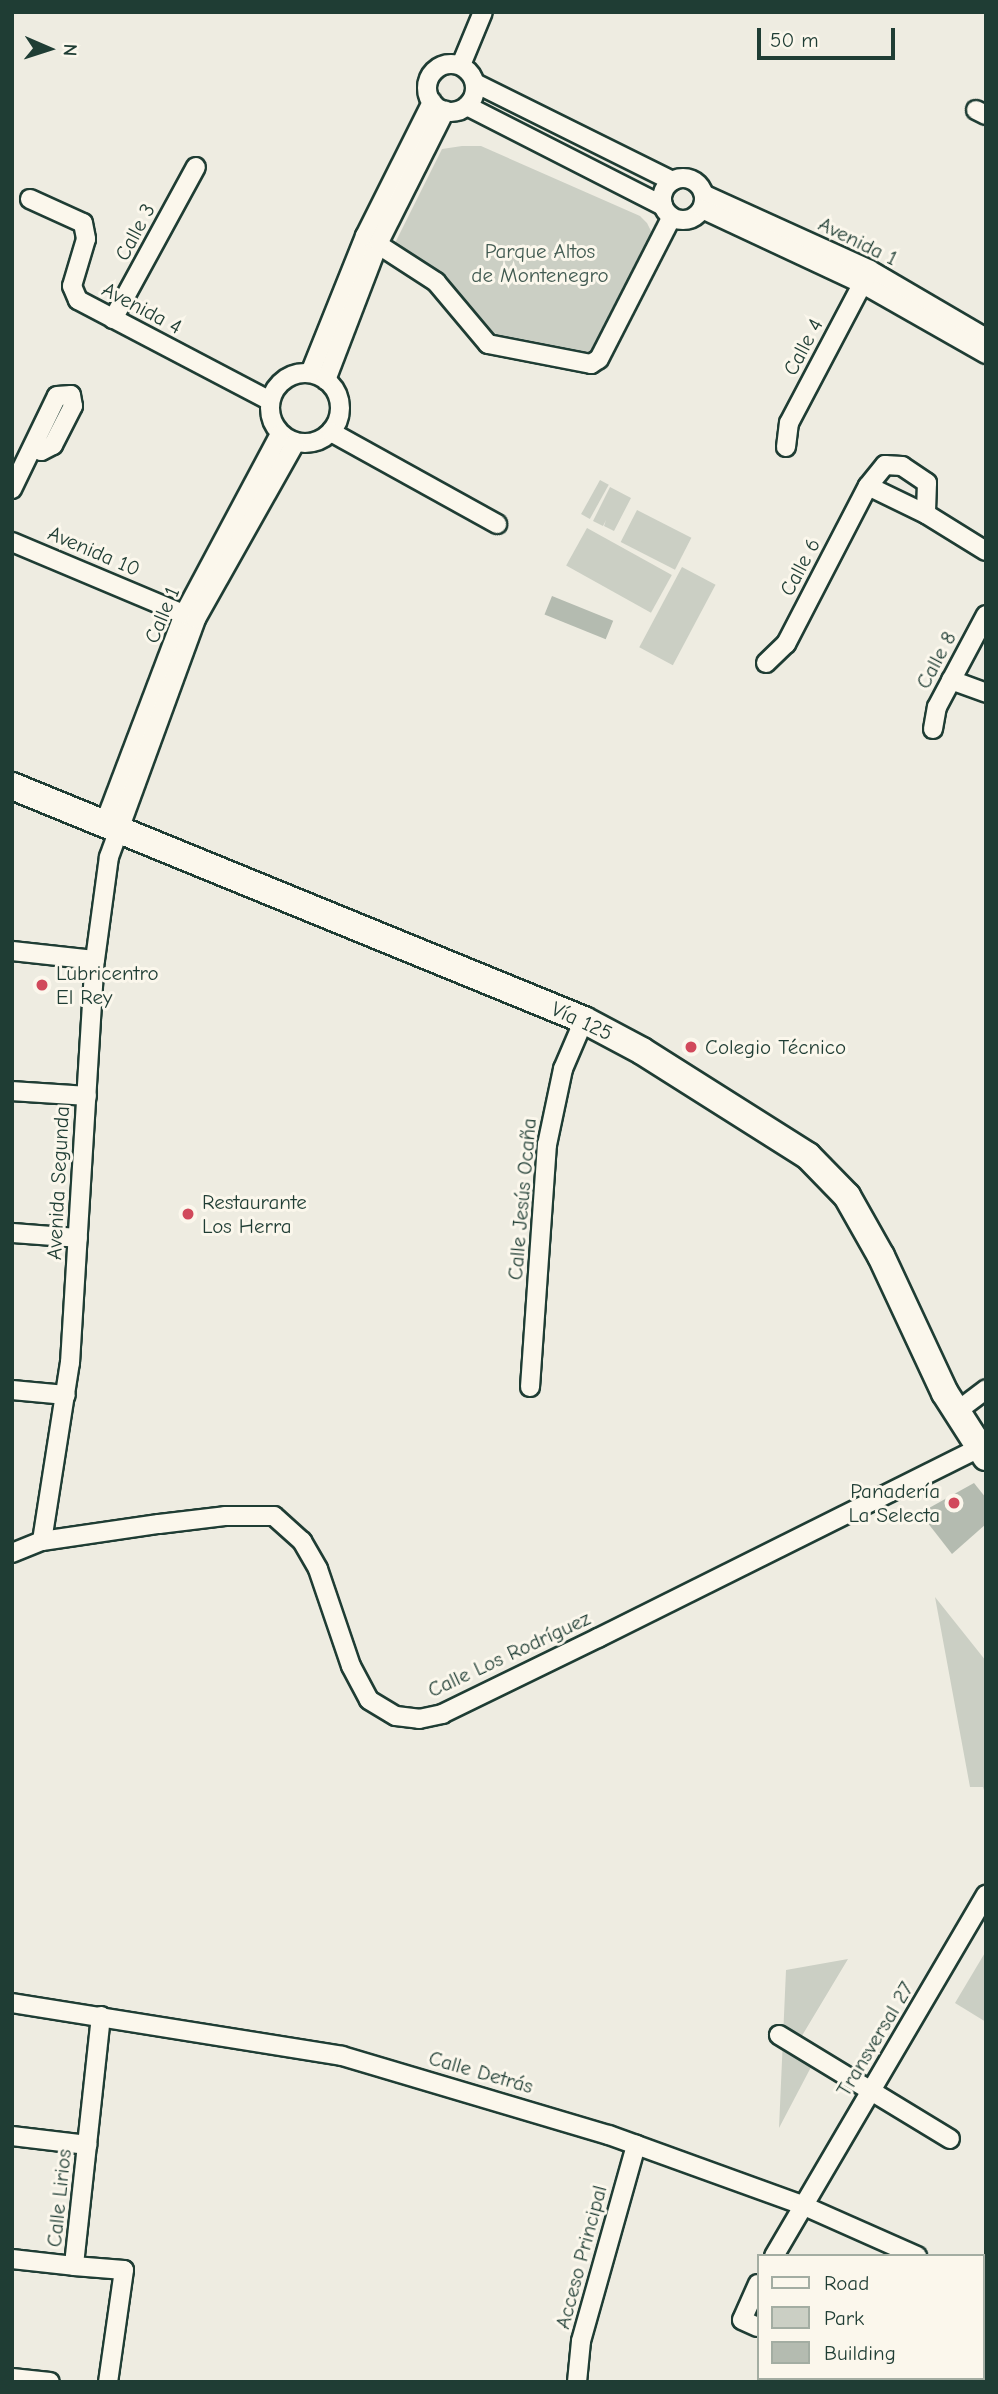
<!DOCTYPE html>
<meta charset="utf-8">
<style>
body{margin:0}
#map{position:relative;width:998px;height:2394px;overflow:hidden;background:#eeece1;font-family:"Comic Neue",sans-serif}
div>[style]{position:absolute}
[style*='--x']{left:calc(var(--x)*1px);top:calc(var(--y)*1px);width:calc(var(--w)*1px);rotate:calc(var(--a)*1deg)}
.green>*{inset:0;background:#cbcfc4;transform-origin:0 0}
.building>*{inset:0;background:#b4bbb0;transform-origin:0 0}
.roads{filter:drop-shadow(2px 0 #1f3d34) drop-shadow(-2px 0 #1f3d34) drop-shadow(0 2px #1f3d34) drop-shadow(0 -2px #1f3d34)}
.street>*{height:18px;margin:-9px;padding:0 9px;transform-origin:9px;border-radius:9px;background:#fbf7ec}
.street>.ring{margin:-9px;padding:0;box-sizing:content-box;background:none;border:18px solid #fbf7ec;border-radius:50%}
.secondary>*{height:26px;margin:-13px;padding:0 13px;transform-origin:13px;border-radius:13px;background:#fbf7ec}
.dots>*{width:19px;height:19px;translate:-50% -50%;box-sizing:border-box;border:4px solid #fbf7ec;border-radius:50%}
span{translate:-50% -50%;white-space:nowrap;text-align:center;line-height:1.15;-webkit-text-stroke:6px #fbf7ec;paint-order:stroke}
.street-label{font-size:21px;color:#1f3d34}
.park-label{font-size:21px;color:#415a51}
.poi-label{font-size:21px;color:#1f3d34}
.left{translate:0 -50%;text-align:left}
.right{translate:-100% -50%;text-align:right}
.frame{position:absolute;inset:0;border:14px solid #1f3d34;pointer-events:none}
.legend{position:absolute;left:757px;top:2254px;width:228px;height:126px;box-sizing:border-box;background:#fbf7ec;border:2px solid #a3ada2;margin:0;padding:9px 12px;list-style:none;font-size:21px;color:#1f3d34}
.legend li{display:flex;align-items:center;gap:14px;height:35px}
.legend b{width:35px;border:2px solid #a3ada2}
.north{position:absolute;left:14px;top:14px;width:70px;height:70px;-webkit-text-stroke:5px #fbf7ec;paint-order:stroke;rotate:93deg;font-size:19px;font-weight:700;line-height:28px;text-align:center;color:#1f3d34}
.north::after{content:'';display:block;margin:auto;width:24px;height:32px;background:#1f3d34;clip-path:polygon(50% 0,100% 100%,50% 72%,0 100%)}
.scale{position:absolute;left:757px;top:28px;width:138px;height:32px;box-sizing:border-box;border:4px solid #1f3d34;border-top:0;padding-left:9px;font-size:21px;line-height:24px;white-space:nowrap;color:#1f3d34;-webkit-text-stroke:5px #fbf7ec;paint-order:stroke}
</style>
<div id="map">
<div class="green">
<div style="clip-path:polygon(462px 146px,481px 146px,640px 216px,647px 223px,652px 233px,589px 357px,493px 337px,449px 282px,395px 243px,442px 149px)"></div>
<div style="left:600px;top:480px;width:10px;height:39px;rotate:29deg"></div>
<div style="clip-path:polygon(610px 487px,631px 498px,614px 531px,604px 526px,606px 520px,603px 526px,593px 521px)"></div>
<div style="left:637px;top:510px;width:61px;height:36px;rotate:27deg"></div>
<div style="left:587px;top:528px;width:97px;height:43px;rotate:29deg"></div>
<div style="left:682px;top:567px;width:38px;height:91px;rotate:28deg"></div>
<div style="clip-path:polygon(935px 1597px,986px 1661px,986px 1797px,983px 1787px,970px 1787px)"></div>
<div style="clip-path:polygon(986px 1951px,986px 2022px,955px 2003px)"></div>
<div style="clip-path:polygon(848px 1959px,800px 2039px,820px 2050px,779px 2128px,786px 1970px)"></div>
</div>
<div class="building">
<div style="left:552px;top:596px;width:66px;height:20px;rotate:22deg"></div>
<div style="clip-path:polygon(974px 1483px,986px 1498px,986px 1524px,952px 1554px,920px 1513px)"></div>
</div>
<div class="roads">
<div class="street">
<div class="ring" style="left:427px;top:64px;width:30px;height:30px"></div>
<div style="--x:461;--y:65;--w:57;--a:-67.5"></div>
<div style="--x:475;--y:83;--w:220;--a:26.4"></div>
<div style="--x:467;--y:106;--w:220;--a:27"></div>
<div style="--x:976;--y:110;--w:11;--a:27"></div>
<div class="ring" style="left:662px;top:178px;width:24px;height:24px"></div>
<div style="--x:705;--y:195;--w:181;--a:24.4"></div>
<div style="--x:870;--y:270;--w:134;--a:30.4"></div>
<div style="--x:30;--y:199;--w:58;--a:24.4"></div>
<div style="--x:83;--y:223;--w:16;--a:79"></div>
<div style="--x:86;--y:239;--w:49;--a:106.6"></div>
<div style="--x:72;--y:286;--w:15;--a:67"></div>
<div style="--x:78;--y:300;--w:217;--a:27.7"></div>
<div style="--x:702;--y:209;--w:178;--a:25"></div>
<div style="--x:863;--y:284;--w:142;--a:29.6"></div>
<div style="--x:365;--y:236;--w:85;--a:32.9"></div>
<div style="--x:436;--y:282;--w:81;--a:50"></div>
<div style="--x:488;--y:344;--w:105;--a:11"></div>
<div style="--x:591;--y:364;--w:9;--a:-32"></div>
<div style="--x:599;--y:359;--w:158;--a:-62.9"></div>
<div style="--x:113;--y:319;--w:173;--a:-61.4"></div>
<div class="ring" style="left:270px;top:373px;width:52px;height:52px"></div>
<div style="--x:310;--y:373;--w:148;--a:-68.1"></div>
<div style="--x:365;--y:236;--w:150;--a:-63.4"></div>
<div style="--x:326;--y:380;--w:148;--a:-69"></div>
<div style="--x:379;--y:242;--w:147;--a:-63.3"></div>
<div style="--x:331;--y:432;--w:190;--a:29"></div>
<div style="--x:786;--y:447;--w:24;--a:-83"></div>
<div style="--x:789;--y:423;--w:170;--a:-62.2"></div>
<div style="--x:868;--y:486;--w:64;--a:25.8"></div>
<div style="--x:926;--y:514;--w:70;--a:31.7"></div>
<div style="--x:12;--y:489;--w:103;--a:-64.2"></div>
<div style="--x:57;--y:396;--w:14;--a:-4"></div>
<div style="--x:71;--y:395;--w:11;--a:80"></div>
<div style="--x:73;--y:406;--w:44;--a:117.1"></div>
<div style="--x:53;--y:445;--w:13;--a:153"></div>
<div style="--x:41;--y:451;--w:9;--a:-162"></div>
<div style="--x:12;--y:542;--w:196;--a:22.8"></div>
<div style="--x:766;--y:663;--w:28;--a:-44"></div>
<div style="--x:786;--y:644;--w:178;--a:-62.6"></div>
<div style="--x:868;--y:486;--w:27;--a:-51"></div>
<div style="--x:885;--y:465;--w:17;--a:3"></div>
<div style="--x:902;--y:466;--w:30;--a:34"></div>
<div style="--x:927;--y:483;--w:31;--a:92"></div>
<div style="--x:951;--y:680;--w:37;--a:20"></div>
<div style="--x:933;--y:729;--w:22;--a:-80"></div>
<div style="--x:937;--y:707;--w:104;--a:-62"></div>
<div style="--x:105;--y:822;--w:222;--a:-69.2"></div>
<div style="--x:184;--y:614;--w:204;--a:-61.9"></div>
<div style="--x:12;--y:951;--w:83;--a:6.2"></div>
<div style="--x:12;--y:1091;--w:75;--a:3.8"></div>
<div style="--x:12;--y:1233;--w:66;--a:4.3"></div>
<div style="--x:530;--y:1387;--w:243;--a:-86"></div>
<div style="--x:547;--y:1145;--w:78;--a:-78.1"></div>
<div style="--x:563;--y:1069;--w:53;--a:-66.8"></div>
<div style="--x:12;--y:1390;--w:54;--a:5.3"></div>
<div style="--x:956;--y:1412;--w:38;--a:-37"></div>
<div style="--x:42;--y:1541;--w:180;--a:-81.1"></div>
<div style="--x:70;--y:1363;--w:404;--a:-86.5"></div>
<div style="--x:95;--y:960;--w:104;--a:-82.3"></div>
<div style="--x:109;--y:857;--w:253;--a:-69.9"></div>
<div style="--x:196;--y:619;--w:202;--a:-60.6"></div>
<div style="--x:12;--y:1553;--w:32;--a:-22"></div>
<div style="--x:42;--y:1541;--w:118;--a:-8.3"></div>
<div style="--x:159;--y:1524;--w:66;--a:-6.9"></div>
<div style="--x:225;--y:1516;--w:49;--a:0"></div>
<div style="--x:274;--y:1516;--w:38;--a:42"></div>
<div style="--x:302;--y:1541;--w:32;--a:60"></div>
<div style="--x:318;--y:1569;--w:102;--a:71.2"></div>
<div style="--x:351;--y:1666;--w:38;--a:62"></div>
<div style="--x:369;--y:1700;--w:31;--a:31"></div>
<div style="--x:396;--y:1716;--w:23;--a:7"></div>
<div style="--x:419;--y:1719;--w:24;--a:-12"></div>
<div style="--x:442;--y:1714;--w:174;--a:-26"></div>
<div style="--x:598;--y:1638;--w:426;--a:-26.5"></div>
<div style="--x:12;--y:2003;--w:334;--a:9.1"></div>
<div style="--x:342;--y:2056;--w:278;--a:16.5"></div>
<div style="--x:609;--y:2135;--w:205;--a:19.9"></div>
<div style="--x:802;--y:2205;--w:126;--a:23.9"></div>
<div style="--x:101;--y:2016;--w:251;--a:96.2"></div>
<div style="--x:74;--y:2266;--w:50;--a:4.6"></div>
<div style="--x:124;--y:2270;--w:113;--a:98.1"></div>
<div style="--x:779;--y:2035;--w:200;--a:31.3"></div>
<div style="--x:12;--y:2136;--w:76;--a:6.8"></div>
<div style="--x:774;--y:2256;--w:419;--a:-59.6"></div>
<div style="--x:12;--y:2259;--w:62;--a:6.4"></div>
<div style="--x:758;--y:2284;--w:39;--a:114"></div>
<div style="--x:742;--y:2320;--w:17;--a:24"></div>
<div style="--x:982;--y:2284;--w:4;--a:27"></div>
<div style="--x:12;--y:2378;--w:38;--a:6"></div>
<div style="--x:888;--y:2378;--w:9;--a:27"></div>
<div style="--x:577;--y:2382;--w:41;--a:-84.4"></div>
<div style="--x:581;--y:2341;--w:204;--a:-74.3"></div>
</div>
<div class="secondary">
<div style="--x:12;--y:786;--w:618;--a:22.25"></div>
<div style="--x:584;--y:1020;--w:66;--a:28.1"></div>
<div style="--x:642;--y:1051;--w:196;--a:32.3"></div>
<div style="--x:808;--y:1156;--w:56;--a:45.7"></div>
<div style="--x:847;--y:1196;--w:69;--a:60.5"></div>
<div style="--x:881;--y:1256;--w:151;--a:65"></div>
<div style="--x:945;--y:1393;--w:76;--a:57.4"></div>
</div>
</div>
<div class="dots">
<div style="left:42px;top:985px;background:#d1495b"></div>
<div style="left:691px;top:1047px;background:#d1495b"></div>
<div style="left:188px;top:1214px;background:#d1495b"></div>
<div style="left:954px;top:1503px;background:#d1495b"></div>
</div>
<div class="street-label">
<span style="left:135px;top:232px;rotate:-62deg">Calle 3</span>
<span style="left:858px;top:241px;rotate:26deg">Avenida 1</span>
<span style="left:142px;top:308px;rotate:28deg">Avenida 4</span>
<span style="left:803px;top:347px;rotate:-62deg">Calle 4</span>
<span style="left:94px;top:551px;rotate:23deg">Avenida 10</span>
<span style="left:800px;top:567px;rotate:-62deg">Calle 6</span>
<span style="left:162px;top:615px;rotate:-67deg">Calle 1</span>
<span style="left:936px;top:660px;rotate:-62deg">Calle 8</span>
<span style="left:582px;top:1021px;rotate:25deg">Vía 125</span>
<span style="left:58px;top:1183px;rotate:-87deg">Avenida Segunda</span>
<span style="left:522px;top:1199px;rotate:-85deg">Calle Jesús Ocaña</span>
<span style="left:509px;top:1654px;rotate:-25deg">Calle Los Rodríguez</span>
<span style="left:875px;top:2039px;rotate:-59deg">Transversal 27</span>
<span style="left:481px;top:2072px;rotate:16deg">Calle Detrás</span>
<span style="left:59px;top:2198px;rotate:-84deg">Calle Lirios</span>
<span style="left:581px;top:2257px;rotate:-75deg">Acceso Principal</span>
</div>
<div class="park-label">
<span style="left:540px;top:263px">Parque Altos<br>de Montenegro</span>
</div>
<div class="poi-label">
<span class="left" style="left:56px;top:985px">Lubricentro<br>El Rey</span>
<span class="left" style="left:705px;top:1047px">Colegio Técnico</span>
<span class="left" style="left:202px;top:1214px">Restaurante<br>Los Herra</span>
<span class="right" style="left:940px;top:1503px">Panadería<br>La Selecta</span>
</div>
<div class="frame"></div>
<ul class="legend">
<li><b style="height:9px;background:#fbf7ec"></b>Road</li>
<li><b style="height:19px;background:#cbcfc4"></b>Park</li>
<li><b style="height:19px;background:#b4bbb0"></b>Building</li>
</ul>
<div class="north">N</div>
<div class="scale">50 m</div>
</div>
